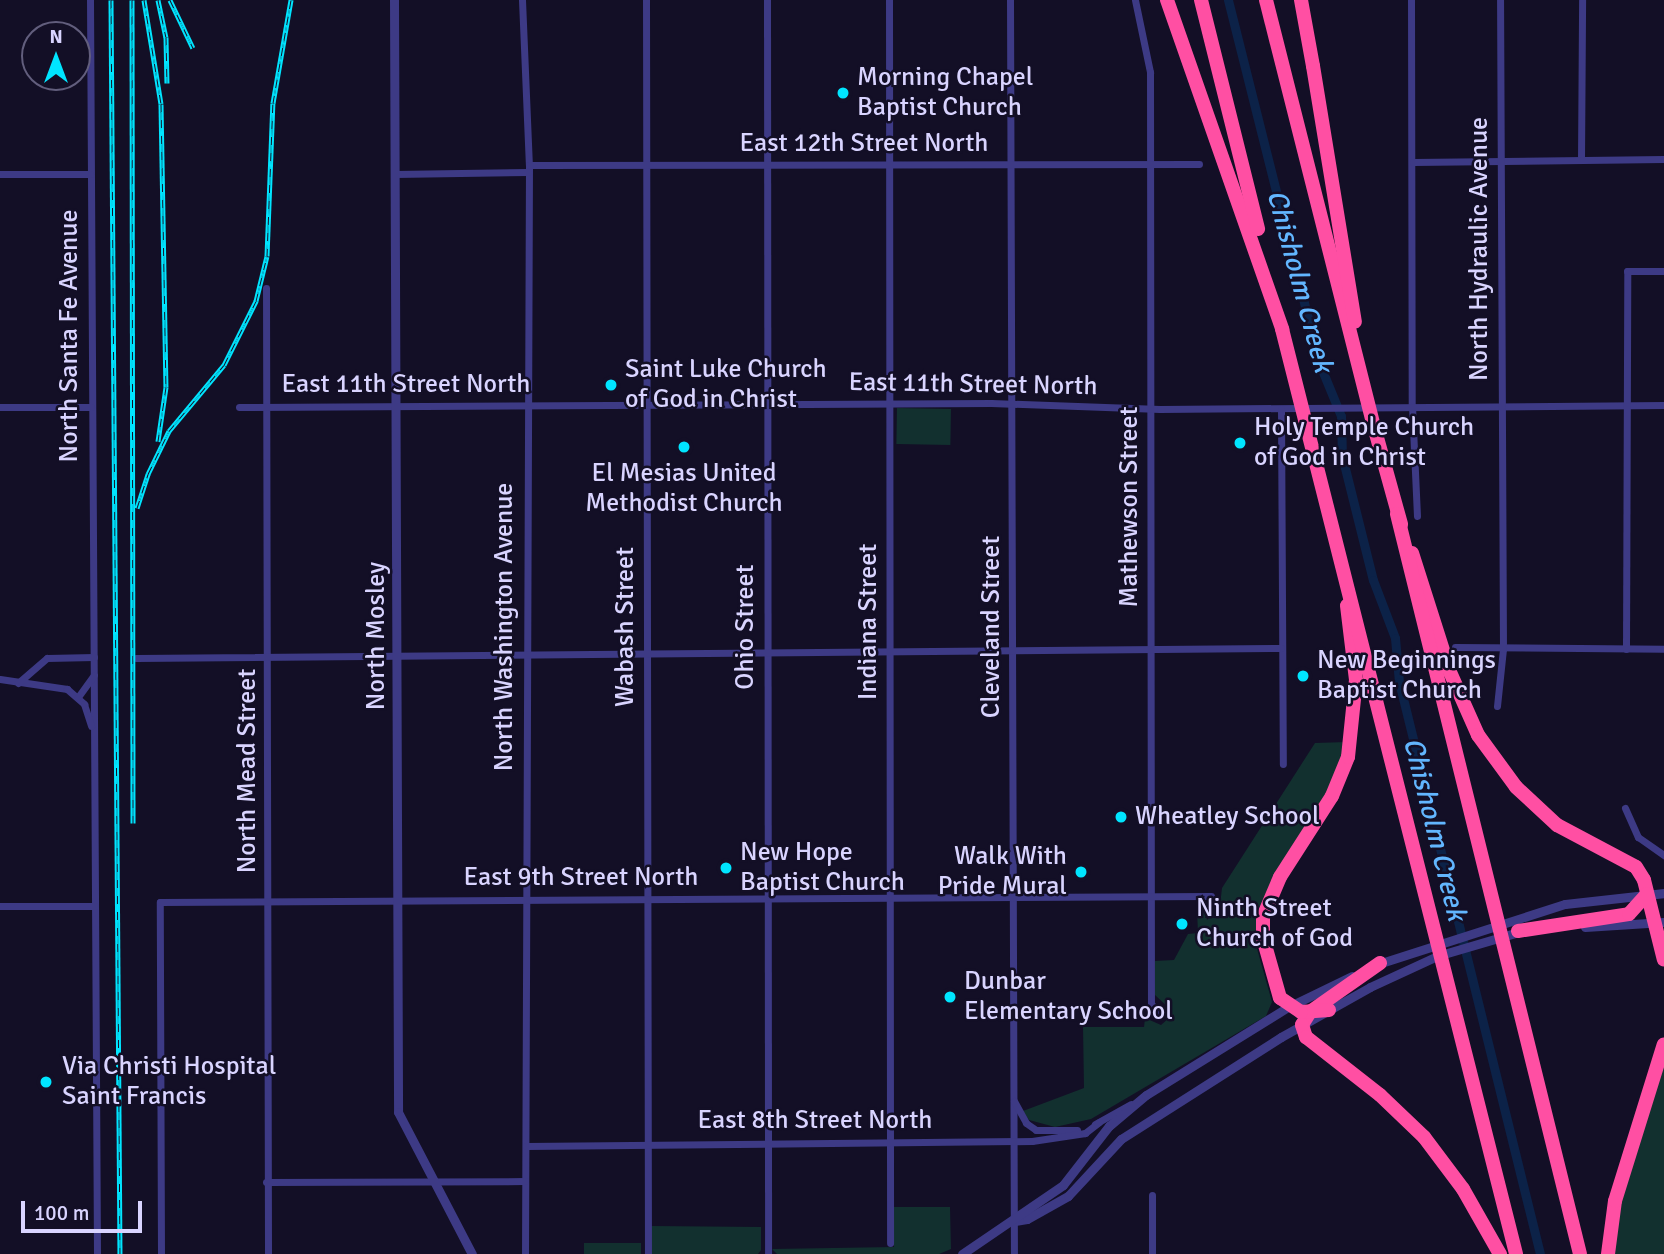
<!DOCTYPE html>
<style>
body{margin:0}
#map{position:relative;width:1664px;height:1254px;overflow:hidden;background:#130f26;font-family:Signika,sans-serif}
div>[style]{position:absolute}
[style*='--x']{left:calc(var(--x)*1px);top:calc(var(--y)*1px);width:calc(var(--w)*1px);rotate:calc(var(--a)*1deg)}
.green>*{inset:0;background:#12302f;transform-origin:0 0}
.canal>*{height:9px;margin:-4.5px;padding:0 4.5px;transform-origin:4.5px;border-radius:4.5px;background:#0c2248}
.minor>*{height:7px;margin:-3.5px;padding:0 3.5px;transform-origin:3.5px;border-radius:3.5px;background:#3d3a85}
.tertiary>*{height:9px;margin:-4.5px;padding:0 4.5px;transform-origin:4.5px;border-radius:4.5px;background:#3d3a85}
.motorway>*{height:14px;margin:-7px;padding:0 7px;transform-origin:7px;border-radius:7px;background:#ff4fa3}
.rail>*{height:5px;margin-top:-2.5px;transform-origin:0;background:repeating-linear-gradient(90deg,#130f26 0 8px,#00e5ff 0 16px);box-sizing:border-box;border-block:2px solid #00e5ff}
.motorway-bridge>*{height:14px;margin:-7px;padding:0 7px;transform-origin:7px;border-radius:7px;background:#ff4fa3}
.dots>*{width:19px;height:19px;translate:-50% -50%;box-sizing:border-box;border:4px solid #130f26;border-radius:50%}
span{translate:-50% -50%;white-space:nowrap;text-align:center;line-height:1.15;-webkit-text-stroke:5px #130f26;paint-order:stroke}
.poi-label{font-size:26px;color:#d9d4ff}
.left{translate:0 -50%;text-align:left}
.right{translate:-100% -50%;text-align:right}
.street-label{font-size:26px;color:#d9d4ff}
.water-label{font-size:28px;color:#62b6ff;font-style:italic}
.north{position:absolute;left:21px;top:21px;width:70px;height:70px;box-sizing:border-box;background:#130f26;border:2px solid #625e7d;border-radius:50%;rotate:0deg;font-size:19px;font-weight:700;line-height:28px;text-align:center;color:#d9d4ff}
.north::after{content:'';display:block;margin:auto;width:24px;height:32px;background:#00e5ff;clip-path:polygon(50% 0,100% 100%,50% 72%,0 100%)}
.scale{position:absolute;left:21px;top:1201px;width:121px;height:32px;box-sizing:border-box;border:4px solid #d9d4ff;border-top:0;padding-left:9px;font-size:21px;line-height:24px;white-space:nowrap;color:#d9d4ff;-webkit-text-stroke:5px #130f26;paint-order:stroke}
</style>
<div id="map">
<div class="green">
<div style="left:897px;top:408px;width:54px;height:36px;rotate:1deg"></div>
<div style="clip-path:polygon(1347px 742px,1339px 775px,1258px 909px,1256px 945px,1272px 1002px,1266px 1016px,1091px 1119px,1055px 1127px,1029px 1120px,1023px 1111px,1084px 1088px,1083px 1027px,1144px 1027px,1145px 1018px,1161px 1025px,1169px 1018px,1171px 1010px,1155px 995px,1155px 961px,1174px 960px,1188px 934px,1198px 933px,1197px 910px,1220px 905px,1222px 888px,1315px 743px)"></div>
<div style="clip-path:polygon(1664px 1062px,1664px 1254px,1613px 1254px,1623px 1188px)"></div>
<div style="clip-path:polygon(894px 1207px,950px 1207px,951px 1249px,939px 1254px,777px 1254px,772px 1249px,894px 1247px)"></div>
<div style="clip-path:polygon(651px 1226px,761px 1227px,761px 1250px,758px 1254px,651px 1254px)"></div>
<div style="left:641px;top:1243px;width:11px;height:57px;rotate:90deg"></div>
</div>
<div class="canal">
<div style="--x:1228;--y:0;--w:376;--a:75.9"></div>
<div style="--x:1320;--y:365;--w:55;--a:67.6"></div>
<div style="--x:1341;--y:416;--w:40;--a:88.6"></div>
<div style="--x:1342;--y:456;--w:128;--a:76"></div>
<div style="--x:1373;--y:580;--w:62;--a:69.2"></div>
<div style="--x:1395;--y:638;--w:44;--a:84.8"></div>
<div style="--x:1399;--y:682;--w:589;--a:76.15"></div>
</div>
<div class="minor">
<div style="--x:90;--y:0;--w:1254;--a:89.68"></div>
<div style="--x:522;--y:0;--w:165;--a:87.6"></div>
<div style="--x:529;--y:165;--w:1089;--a:90.21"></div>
<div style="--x:646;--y:0;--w:1254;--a:89.91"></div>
<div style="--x:767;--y:0;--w:1254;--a:89.95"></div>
<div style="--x:889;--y:0;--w:1243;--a:89.95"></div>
<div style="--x:1010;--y:0;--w:1254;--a:89.82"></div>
<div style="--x:1135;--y:0;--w:74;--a:78.2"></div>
<div style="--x:1150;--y:72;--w:932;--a:89.94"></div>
<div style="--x:1151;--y:1004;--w:12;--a:42"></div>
<div style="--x:1411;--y:0;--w:406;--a:89.9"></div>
<div style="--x:1412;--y:406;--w:110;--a:87.4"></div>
<div style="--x:1581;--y:160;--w:160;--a:-89.6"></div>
<div style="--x:1413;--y:162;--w:251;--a:-0.7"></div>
<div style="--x:529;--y:165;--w:670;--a:-0.09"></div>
<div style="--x:0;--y:174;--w:90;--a:0"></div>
<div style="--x:395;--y:174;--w:133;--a:-0.9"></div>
<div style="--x:266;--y:288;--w:966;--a:89.88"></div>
<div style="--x:0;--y:407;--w:91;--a:0"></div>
<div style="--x:239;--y:407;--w:752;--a:-0.3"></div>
<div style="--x:991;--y:403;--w:169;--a:2"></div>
<div style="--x:1160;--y:409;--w:504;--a:-0.45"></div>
<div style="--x:1281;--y:409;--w:355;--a:89.7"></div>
<div style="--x:1455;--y:647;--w:209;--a:0.5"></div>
<div style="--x:1626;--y:649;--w:378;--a:-89.8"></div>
<div style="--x:1627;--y:271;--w:37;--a:0"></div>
<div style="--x:136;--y:658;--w:1145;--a:-0.5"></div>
<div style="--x:0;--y:679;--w:68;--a:8.5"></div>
<div style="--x:67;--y:689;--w:23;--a:41"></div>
<div style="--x:84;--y:704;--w:23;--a:72"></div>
<div style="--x:18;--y:683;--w:38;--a:-41"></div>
<div style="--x:47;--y:658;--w:47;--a:-1.2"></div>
<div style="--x:78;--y:697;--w:27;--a:-54"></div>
<div style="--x:1497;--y:706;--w:57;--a:-84"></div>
<div style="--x:1503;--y:649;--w:649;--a:-90.26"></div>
<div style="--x:1625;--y:808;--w:32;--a:66"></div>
<div style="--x:1638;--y:837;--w:32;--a:35"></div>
<div style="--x:0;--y:906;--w:95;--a:0"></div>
<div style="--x:1014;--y:1101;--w:25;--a:61"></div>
<div style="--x:1026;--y:1123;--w:12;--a:35"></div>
<div style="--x:1036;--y:1130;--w:41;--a:0"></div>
<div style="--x:1095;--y:1124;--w:41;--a:-29.1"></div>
<div style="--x:526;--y:1146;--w:506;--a:-0.57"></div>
<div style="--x:1032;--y:1141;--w:54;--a:-8.6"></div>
<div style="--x:1085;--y:1133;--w:18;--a:-38"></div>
<div style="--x:266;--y:1182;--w:259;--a:-0.2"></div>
<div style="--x:161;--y:1254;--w:352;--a:-90.2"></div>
<div style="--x:160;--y:902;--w:1051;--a:-0.33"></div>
<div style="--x:1152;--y:1254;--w:59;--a:-90"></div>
</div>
<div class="tertiary">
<div style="--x:394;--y:0;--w:1112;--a:89.79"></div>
<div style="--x:398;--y:1112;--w:160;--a:62.5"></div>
<div style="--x:1585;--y:927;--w:79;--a:-3.6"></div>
<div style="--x:1378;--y:964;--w:196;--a:-17.8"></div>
<div style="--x:1565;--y:904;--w:100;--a:-6.3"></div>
<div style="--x:1015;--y:1221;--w:12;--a:-9"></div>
<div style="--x:1027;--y:1219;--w:47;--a:-29.3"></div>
<div style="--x:1068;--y:1196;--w:78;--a:-47.1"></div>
<div style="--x:1121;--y:1139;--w:190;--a:-32.5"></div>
<div style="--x:1281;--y:1037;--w:102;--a:-29.3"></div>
<div style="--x:1370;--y:987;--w:74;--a:-24.8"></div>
<div style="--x:1437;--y:956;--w:89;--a:-16.4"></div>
<div style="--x:962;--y:1254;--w:122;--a:-34.3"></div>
<div style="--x:1063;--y:1185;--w:75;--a:-52.1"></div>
<div style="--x:1109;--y:1126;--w:48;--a:-40"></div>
<div style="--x:1146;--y:1095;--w:167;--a:-31.8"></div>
<div style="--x:1288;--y:1007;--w:71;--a:-25.8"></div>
</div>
<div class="motorway">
<div style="--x:1167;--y:0;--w:349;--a:70.7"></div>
<div style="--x:1201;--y:0;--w:236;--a:76"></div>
<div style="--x:1301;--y:0;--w:67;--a:79.7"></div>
<div style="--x:1373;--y:423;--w:105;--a:74.5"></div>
<div style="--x:1412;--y:553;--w:125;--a:72.3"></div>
<div style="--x:1450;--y:672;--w:69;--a:66"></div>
<div style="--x:1478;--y:735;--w:64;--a:53.8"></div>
<div style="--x:1516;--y:787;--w:56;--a:42.8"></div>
<div style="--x:1557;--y:825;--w:89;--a:28"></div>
<div style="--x:1636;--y:867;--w:15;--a:58"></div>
<div style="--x:1644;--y:880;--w:82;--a:76"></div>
<div style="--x:1518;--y:931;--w:112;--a:-8.7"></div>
<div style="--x:1629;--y:914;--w:27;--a:-48"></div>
<div style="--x:1380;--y:963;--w:85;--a:145"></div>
<div style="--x:1310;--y:1012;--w:15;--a:122"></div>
<div style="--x:1302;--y:1025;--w:13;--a:72"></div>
<div style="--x:1306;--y:1037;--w:94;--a:38.1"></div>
<div style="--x:1380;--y:1095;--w:61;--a:43.7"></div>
<div style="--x:1424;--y:1137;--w:65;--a:53.1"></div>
<div style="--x:1463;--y:1189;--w:75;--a:60.4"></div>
<div style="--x:1329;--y:1010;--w:28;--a:176"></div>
<div style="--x:1301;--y:1012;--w:25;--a:-146"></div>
<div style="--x:1280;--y:998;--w:62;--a:-105.8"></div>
<div style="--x:1263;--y:938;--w:21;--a:-90"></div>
<div style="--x:1263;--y:917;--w:43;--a:-67"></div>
<div style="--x:1280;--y:877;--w:96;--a:-57.3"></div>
<div style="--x:1332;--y:796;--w:42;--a:-67.7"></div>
<div style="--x:1348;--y:757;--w:77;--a:-84.1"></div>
<div style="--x:1356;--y:680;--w:75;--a:-96.9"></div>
<div style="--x:1608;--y:1254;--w:53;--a:-82.5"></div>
<div style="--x:1615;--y:1201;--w:164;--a:-72.7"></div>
</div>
<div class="rail">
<div style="--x:111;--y:0;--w:1254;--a:89.59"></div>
<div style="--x:132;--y:0;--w:823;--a:89.93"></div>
<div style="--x:144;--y:0;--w:105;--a:80.7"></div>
<div style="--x:161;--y:104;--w:283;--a:89"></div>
<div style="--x:166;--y:387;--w:55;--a:98.4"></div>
<div style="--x:158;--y:0;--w:38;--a:78"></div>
<div style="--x:166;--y:37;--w:46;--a:88.8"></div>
<div style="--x:170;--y:0;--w:53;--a:64.4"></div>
<div style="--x:137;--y:508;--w:36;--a:-72"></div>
<div style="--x:148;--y:474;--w:48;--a:-64"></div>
<div style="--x:169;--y:431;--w:86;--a:-50.2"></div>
<div style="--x:224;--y:365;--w:72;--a:-63.4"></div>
<div style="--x:256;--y:301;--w:46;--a:-76.3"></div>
<div style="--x:267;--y:256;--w:153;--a:-87.8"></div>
<div style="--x:273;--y:103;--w:105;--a:-80.1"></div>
</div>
<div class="motorway-bridge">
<div style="--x:1266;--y:0;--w:436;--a:75.8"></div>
<div style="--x:1313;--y:66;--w:259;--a:80.7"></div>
<div style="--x:1282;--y:329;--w:954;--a:75.8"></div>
<div style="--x:1397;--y:514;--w:762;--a:76.11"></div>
</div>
<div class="dots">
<div style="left:843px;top:93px;background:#00e5ff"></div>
<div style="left:611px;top:385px;background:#00e5ff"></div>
<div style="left:1240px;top:443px;background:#00e5ff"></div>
<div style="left:684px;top:447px;background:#00e5ff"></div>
<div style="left:1303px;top:676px;background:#00e5ff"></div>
<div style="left:1121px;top:817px;background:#00e5ff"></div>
<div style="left:726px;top:868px;background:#00e5ff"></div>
<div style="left:1081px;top:872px;background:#00e5ff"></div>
<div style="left:1182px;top:924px;background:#00e5ff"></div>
<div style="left:950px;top:997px;background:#00e5ff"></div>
<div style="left:46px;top:1082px;background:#00e5ff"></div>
</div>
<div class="poi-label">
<span class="left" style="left:857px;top:93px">Morning Chapel<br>Baptist Church</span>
<span class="left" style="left:625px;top:385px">Saint Luke Church<br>of God in Christ</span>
<span class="left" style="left:1254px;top:443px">Holy Temple Church<br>of God in Christ</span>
<span style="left:684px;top:489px">El Mesias United<br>Methodist Church</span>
<span class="left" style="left:1317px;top:676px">New Beginnings<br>Baptist Church</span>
<span class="left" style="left:1135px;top:817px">Wheatley School</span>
<span class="left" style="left:740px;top:868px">New Hope<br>Baptist Church</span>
<span class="right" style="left:1067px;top:872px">Walk With<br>Pride Mural</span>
<span class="left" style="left:1196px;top:924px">Ninth Street<br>Church of God</span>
<span class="left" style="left:964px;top:997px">Dunbar<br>Elementary School</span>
<span class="left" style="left:62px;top:1082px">Via Christi Hospital<br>Saint Francis</span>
</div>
<div class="street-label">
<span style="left:864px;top:144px">East 12th Street North</span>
<span style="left:1480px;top:249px;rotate:-90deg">North Hydraulic Avenue</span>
<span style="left:70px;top:336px;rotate:-90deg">North Santa Fe Avenue</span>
<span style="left:406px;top:385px">East 11th Street North</span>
<span style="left:973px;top:385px;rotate:1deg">East 11th Street North</span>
<span style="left:1130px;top:507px;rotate:-90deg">Mathewson Street</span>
<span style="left:869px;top:622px;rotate:-90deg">Indiana Street</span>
<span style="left:505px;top:627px;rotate:-90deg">North Washington Avenue</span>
<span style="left:626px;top:627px;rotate:-90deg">Wabash Street</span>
<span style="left:746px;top:627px;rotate:-90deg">Ohio Street</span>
<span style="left:992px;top:627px;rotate:-90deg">Cleveland Street</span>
<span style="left:377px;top:636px;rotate:-90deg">North Mosley</span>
<span style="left:248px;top:771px;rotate:-90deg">North Mead Street</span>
<span style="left:581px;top:878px">East 9th Street North</span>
<span style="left:815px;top:1121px">East 8th Street North</span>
</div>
<div class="water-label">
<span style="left:1300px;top:281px;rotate:75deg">Chisholm Creek</span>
<span style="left:1435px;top:829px;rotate:76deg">Chisholm Creek</span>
</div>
<div class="north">N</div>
<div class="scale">100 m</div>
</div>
